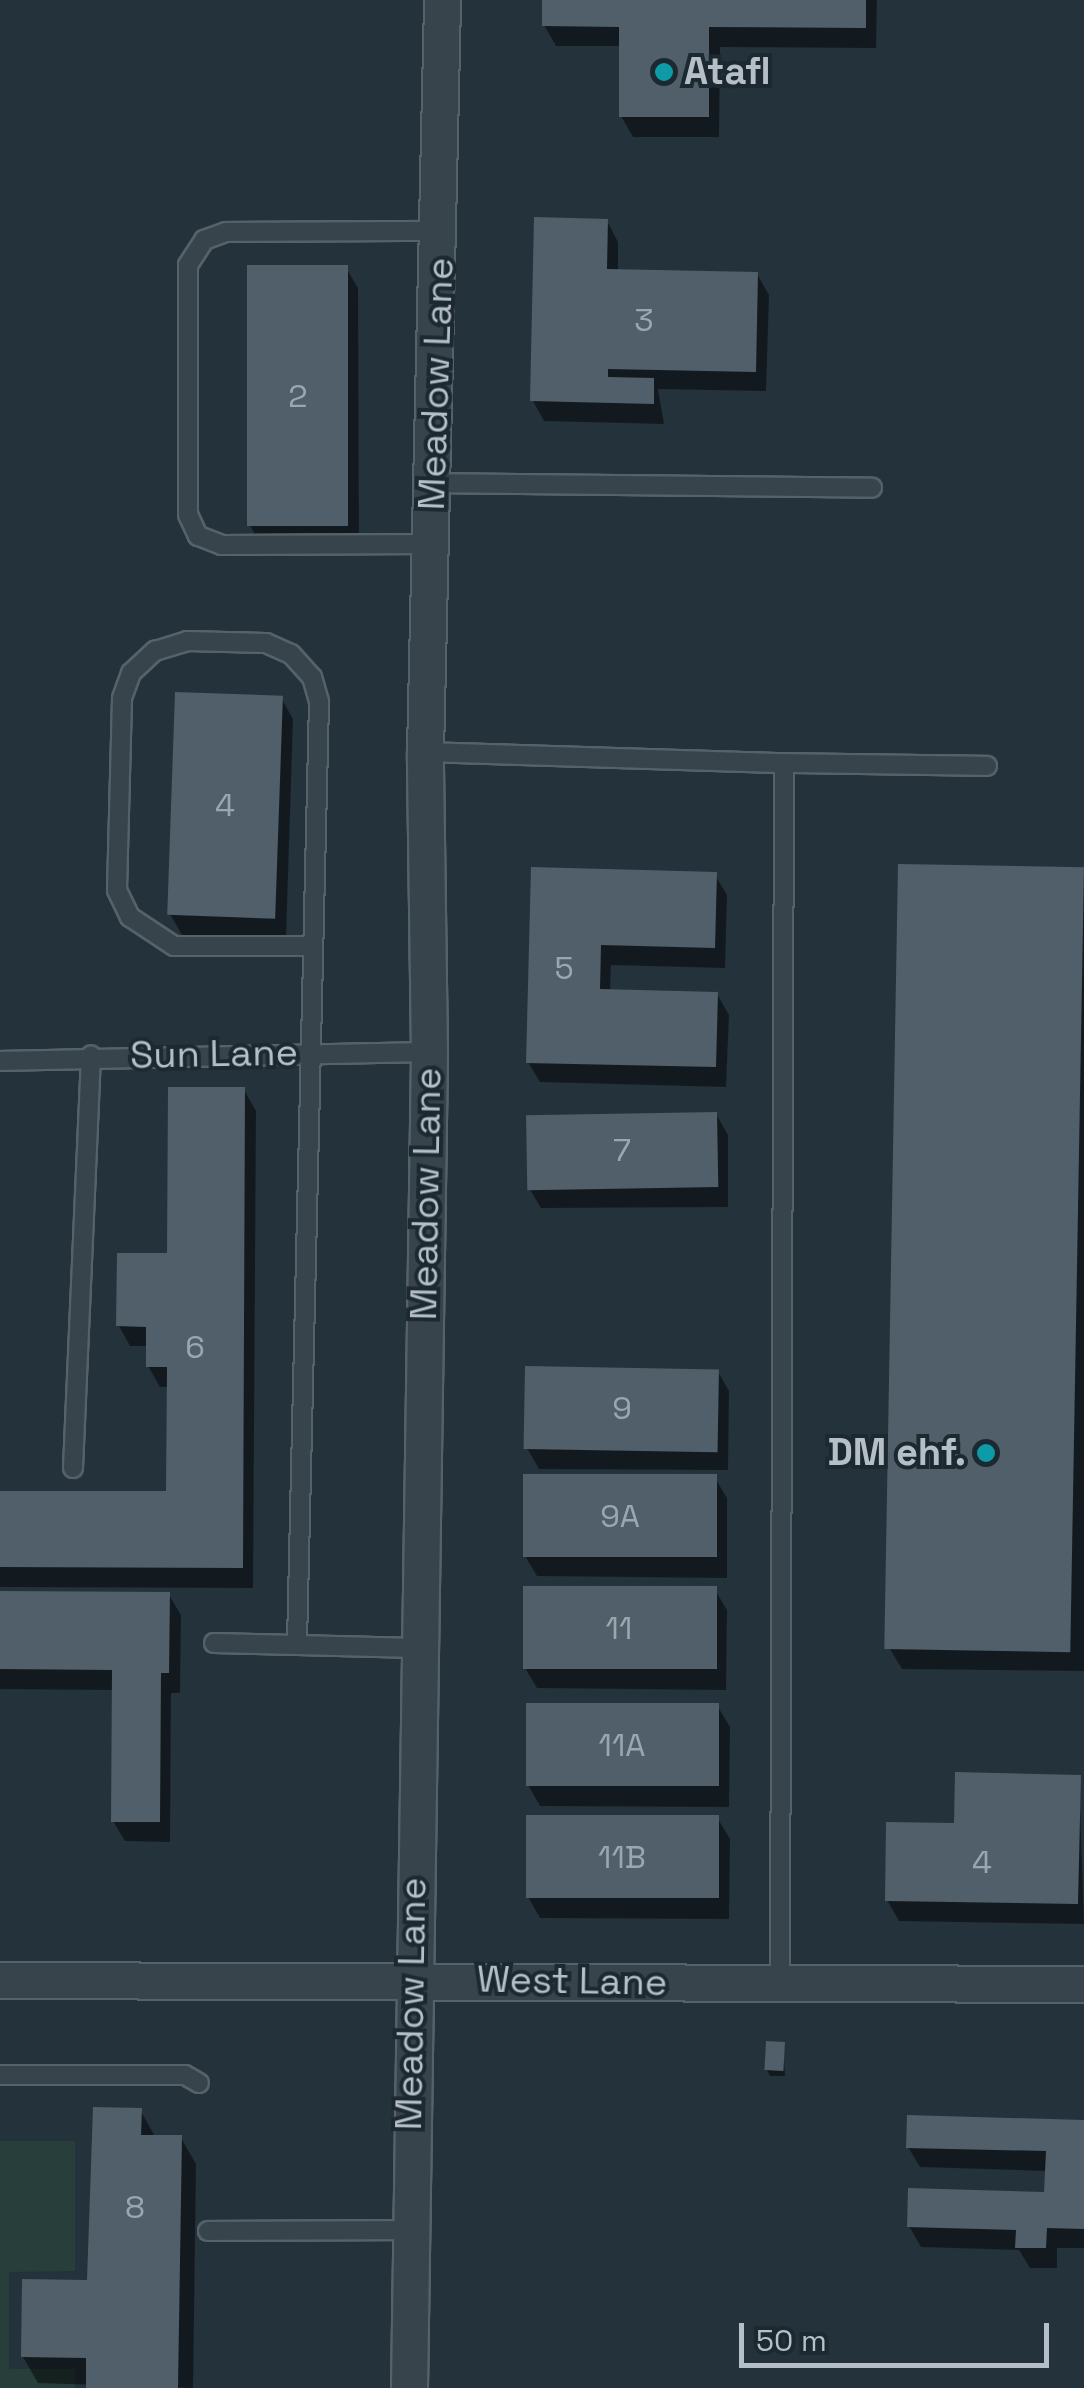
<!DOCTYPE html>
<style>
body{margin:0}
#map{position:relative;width:1084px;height:2388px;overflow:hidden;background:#24323b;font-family:"Space Grotesk",sans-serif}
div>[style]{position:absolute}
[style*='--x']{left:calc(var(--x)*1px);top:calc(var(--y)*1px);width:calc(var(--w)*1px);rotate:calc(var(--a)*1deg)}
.green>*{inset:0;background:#273e3b}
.shadow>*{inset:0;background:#0007}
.building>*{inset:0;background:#505f69;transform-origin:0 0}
.roads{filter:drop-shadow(2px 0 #566269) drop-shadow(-2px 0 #566269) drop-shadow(0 2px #566269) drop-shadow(0 -2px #566269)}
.service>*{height:18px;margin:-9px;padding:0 9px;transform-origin:9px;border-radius:9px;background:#38444b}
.minor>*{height:35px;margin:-17.5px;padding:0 17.5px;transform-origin:17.5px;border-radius:17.5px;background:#38444b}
.dots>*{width:28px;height:28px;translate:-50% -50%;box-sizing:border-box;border:5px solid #1d2930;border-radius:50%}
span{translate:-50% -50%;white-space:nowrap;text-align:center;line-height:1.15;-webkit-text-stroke:8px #1d2930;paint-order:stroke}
.number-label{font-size:32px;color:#9ba7b0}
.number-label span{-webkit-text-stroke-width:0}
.poi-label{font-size:38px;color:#b4bfc7;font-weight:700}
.left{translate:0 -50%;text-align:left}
.right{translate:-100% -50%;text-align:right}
.street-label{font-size:38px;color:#b4bfc7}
.scale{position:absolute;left:739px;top:2323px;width:310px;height:45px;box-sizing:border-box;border:5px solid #b4bfc7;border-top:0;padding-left:12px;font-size:30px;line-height:35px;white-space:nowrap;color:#b4bfc7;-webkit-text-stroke:8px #1d2930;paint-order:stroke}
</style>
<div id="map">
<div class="green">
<div style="clip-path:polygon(0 2141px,75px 2141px,75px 2271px,9px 2272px,9px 2369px,75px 2369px,75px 2388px,0 2388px)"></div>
</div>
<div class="shadow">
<div style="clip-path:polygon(544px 0,877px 0,876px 48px,720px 47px,719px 137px,633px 137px,621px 116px,622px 46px,556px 46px,544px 25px)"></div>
<div style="clip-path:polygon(607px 221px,618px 242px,618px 271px,757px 274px,769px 295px,766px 391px,658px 389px,664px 424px,544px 421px,533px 401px)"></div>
<div style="clip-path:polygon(346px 268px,358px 288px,359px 546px,261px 546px,250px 525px)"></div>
<div style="clip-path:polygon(281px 698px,293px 719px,286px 938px,182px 935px,170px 914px)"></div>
<div style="clip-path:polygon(900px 866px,1084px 869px,1084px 1671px,902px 1669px,890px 1649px)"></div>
<div style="clip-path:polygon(533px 870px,715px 875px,727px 895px,725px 968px,611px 965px,610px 991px,717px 994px,729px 1015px,726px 1087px,540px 1082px,528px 1062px)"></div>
<div style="clip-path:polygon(244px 1090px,256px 1111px,253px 1588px,0 1587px,0 1494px,168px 1494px,169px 1387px,160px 1387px,148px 1366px,148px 1346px,130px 1346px,119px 1326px,170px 1256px)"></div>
<div style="clip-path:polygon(716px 1114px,728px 1135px,728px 1207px,541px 1208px,529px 1188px)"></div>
<div style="clip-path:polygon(717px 1370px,729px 1391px,728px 1470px,539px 1469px,527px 1448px)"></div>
<div style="clip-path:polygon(715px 1478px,727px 1498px,727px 1578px,537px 1576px,525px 1556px)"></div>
<div style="clip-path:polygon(715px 1590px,727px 1610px,726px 1690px,537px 1688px,525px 1668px)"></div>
<div style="clip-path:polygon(0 1594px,169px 1595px,181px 1615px,180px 1693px,171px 1693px,170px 1842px,125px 1841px,113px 1821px,115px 1690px,0 1689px)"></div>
<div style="clip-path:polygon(718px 1707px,730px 1727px,729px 1807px,540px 1806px,528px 1785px)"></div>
<div style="clip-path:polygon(1079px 1777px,1084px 1924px,899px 1921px,887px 1900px,956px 1826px)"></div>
<div style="clip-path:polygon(718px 1819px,730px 1839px,729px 1919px,540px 1918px,528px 1897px)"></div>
<div style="clip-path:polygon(783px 2044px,785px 2076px,770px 2076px,767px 2070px)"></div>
<div style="clip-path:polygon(140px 2110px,156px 2138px,181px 2138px,196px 2164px,193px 2388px,38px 2383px,23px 2357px,90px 2282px)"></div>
<div style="clip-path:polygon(1084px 2122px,1084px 2248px,1057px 2248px,1057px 2268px,1030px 2268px,1019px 2250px,921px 2247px,909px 2226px,1047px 2194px,1048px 2171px,920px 2167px,908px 2147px)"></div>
</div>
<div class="building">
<div style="clip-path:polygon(542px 0,866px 0,866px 28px,709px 27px,709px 117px,619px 117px,619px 27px,542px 26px)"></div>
<div style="clip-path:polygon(534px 217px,608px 219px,607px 269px,758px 272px,756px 372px,608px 369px,608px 377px,654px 378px,654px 404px,530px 401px)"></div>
<div style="left:247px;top:265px;width:101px;height:261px"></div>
<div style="left:175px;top:692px;width:108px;height:223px;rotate:2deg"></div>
<div style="left:898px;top:864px;width:186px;height:785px;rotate:1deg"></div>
<div style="clip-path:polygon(531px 867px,717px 872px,715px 948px,601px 945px,600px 989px,718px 992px,716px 1067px,526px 1063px)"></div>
<div style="clip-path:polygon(168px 1087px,245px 1087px,243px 1568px,0 1567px,0 1491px,166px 1491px,167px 1367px,146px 1367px,146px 1327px,116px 1326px,117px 1253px,167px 1253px)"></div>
<div style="left:717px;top:1112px;width:75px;height:191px;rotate:89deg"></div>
<div style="left:525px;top:1366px;width:194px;height:83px;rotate:1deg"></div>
<div style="left:523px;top:1474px;width:194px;height:83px"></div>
<div style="left:523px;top:1586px;width:194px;height:83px"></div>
<div style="clip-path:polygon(0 1591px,170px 1592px,169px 1673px,161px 1673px,160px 1822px,111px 1822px,112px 1670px,0 1669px)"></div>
<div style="left:526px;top:1703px;width:193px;height:83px"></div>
<div style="clip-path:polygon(955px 1772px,1081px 1775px,1078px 1904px,885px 1901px,886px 1822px,954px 1823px)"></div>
<div style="left:526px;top:1815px;width:193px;height:83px"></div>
<div style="left:766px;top:2041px;width:19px;height:29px;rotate:3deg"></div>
<div style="clip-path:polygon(93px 2107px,142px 2108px,141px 2135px,182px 2135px,178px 2388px,86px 2388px,86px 2358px,21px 2357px,22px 2279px,87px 2280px)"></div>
<div style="clip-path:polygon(907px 2115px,1084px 2120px,1084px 2229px,1047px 2228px,1046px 2248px,1015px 2248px,1016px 2230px,907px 2227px,908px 2188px,1044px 2192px,1046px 2151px,906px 2148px)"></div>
</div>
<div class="roads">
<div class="service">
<div style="--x:431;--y:483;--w:441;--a:0.6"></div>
<div style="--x:429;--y:544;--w:207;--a:179.7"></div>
<div style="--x:222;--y:545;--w:26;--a:-159"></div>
<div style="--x:198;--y:536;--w:23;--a:-115"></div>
<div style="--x:188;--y:515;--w:250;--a:-90"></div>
<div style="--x:188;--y:265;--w:30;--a:-57"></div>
<div style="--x:204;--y:240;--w:23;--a:-20"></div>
<div style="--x:226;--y:232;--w:215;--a:-0.3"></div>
<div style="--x:425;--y:752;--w:359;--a:1.8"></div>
<div style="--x:784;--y:763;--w:1222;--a:90.19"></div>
<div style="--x:784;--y:763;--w:203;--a:0.8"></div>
<div style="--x:312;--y:946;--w:138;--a:180"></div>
<div style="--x:174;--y:946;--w:53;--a:-146.6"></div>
<div style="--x:130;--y:917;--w:30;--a:-116"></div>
<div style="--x:117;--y:890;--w:192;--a:-88.5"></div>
<div style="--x:122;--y:698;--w:27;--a:-70"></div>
<div style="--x:131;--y:673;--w:33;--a:-43"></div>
<div style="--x:155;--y:651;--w:34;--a:-17"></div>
<div style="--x:187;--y:641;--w:79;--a:1.5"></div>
<div style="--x:266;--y:643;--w:27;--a:24"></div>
<div style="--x:291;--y:654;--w:31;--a:48"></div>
<div style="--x:312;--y:677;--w:26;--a:74"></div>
<div style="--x:319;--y:702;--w:943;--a:91.34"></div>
<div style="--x:297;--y:1645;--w:119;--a:1.4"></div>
<div style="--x:0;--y:1061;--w:429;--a:-1.2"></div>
<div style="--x:73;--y:1468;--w:413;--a:-87.5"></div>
<div style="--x:214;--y:1643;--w:83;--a:1.4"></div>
<div style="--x:0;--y:2075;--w:185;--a:0"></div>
<div style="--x:185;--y:2075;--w:16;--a:30"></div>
<div style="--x:208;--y:2231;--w:200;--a:-0.3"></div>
</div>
<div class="minor">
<div style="--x:0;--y:1980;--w:1084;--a:0.21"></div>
<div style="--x:409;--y:2388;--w:1336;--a:-89.14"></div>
<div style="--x:429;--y:1052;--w:300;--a:-90.8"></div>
<div style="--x:425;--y:752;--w:752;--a:-88.7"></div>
</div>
</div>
<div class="dots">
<div style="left:664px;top:72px;background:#0f9aa8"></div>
<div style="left:986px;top:1453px;background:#0f9aa8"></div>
</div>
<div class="number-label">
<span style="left:644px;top:320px">3</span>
<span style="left:298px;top:396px">2</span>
<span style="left:225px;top:805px">4</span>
<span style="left:564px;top:968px">5</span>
<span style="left:622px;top:1150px">7</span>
<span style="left:195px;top:1347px">6</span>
<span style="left:622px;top:1408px">9</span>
<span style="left:620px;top:1516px">9A</span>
<span style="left:619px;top:1628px">11</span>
<span style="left:622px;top:1745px">11A</span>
<span style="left:622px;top:1857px">11B</span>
<span style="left:982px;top:1862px">4</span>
<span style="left:135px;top:2207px">8</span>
</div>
<div class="poi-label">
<span class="left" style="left:684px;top:72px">Atafl</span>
<span class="right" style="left:966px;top:1453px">DM ehf.</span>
</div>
<div class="street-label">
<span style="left:436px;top:384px;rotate:-88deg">Meadow Lane</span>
<span style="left:214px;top:1054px;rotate:-1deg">Sun Lane</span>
<span style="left:426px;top:1194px;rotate:-89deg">Meadow Lane</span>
<span style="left:572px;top:1981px;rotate:1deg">West Lane</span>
<span style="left:411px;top:2004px;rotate:-89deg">Meadow Lane</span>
</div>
<div class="scale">50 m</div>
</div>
